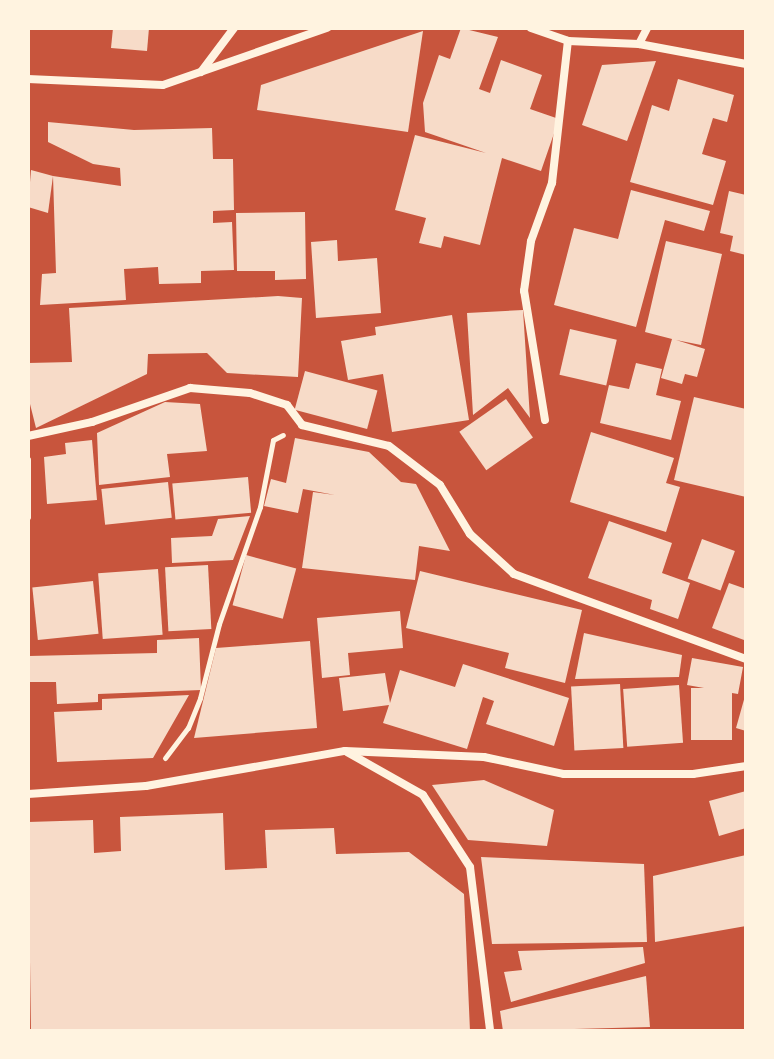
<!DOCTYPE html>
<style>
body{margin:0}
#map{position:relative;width:774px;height:1059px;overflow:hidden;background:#c8553d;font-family:"Alegreya Sans",sans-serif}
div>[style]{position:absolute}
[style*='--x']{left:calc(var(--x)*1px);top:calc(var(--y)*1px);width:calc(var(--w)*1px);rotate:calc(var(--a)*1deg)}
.building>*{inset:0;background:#f7dbc8;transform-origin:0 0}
.path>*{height:5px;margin:-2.5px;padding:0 2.5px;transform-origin:2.5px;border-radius:2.5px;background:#fff3e0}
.minor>*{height:8px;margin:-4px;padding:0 4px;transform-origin:4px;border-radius:4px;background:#fff3e0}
span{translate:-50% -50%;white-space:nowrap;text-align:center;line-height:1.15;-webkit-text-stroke:6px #fff3e0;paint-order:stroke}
.frame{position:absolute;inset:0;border:30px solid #fff3e0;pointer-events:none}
</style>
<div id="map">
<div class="building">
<div style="clip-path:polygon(113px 28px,149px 28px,147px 51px,111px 48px)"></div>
<div style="clip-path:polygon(461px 28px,498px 37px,479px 89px,490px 93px,501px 60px,542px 75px,530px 109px,559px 119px,541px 171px,502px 158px,480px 245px,444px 236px,441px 248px,419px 243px,426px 218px,395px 210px,415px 135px,486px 153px,425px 132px,423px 103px,439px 55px,450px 59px)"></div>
<div style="clip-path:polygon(423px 31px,408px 132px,257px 110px,261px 85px)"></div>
<div style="clip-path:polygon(656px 61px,627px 141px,582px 125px,602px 65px)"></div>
<div style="clip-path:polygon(678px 79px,734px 95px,727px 122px,713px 118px,702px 154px,726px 161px,713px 205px,630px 182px,652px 105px,669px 111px)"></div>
<div style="clip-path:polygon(48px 122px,134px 130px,212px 128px,213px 159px,233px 159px,234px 210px,213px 211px,213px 223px,232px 222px,234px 270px,201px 271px,201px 283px,159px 284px,158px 267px,124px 269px,126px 300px,40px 305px,42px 274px,56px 273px,53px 176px,121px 186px,120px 168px,93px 164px,48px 142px)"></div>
<div style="clip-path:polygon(31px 170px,53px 176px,48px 213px,28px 207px)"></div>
<div style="clip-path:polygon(631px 190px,710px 211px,704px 231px,665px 220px,636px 327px,554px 305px,574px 228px,618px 239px)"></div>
<div style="clip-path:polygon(729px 191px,746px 195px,746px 255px,730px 251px,733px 236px,720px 233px)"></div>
<div style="clip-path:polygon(305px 212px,306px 279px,275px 280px,275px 271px,237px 271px,236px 213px)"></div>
<div style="clip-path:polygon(337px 240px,338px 261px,377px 258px,381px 313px,316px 318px,311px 242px)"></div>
<div style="clip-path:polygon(666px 241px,722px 254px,701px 345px,676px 340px,705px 349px,697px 377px,685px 374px,682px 384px,661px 378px,672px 339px,645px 332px)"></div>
<div style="clip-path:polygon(278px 296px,302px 298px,298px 377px,227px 373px,207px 353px,148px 354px,147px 374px,36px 428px,28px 396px,28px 363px,72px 362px,69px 308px)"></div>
<div style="clip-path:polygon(523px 310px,530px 418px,508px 388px,473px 415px,467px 313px)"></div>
<div style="clip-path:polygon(452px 315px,469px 420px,392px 432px,383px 374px,348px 380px,341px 341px,376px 335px,375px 327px)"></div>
<div style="left:570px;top:329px;width:48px;height:47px;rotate:13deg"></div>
<div style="clip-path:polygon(636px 363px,662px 369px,656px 395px,681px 401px,671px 440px,600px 423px,609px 385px,629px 389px)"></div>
<div style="left:305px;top:371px;width:75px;height:40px;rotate:15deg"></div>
<div style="clip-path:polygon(694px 397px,746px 409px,746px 497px,674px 480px)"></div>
<div style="left:506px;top:399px;width:47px;height:57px;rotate:55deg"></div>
<div style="clip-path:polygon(165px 402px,200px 404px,207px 451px,167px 454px,170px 477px,99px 485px,97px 433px)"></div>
<div style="clip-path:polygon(591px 432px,674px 458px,666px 483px,680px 487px,666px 532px,570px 502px)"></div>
<div style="clip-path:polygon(295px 438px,369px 452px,401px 482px,416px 484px,450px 551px,419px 546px,415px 580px,302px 568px,313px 492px,335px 495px,303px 489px,298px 513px,264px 506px,271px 479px,286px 483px)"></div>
<div style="clip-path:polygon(92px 440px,97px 500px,47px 504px,44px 457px,66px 454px,65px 443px)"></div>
<div style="left:248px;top:477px;width:36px;height:76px;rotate:85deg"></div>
<div style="left:168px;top:482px;width:36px;height:67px;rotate:84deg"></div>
<div style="clip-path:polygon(250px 516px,233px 560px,172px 563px,171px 538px,212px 536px,218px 519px)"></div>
<div style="clip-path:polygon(609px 521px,672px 543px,662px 573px,690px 583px,678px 619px,650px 609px,652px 600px,588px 578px)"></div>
<div style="left:702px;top:539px;width:35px;height:42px;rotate:20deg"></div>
<div style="left:246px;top:555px;width:52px;height:52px;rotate:15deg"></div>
<div style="left:208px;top:565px;width:64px;height:43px;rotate:87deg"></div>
<div style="left:158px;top:569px;width:66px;height:60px;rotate:86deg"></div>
<div style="clip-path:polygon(420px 571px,582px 610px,565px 683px,505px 668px,509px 653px,406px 628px)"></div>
<div style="left:93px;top:581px;width:53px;height:61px;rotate:84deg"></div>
<div style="clip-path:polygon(729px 583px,746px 589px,744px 640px,712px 628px)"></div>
<div style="clip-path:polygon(400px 611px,403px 648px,348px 653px,350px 675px,322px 678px,317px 618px)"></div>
<div style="clip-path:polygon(584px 633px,682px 655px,679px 677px,575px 679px)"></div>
<div style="clip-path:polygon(199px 638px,201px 690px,98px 694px,98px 702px,57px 704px,56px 682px,30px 682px,29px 656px,157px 653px,157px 640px)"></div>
<div style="clip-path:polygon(310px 641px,317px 728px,194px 738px,216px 648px)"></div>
<div style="clip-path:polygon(692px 658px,743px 667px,738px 694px,732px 693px,732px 740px,691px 740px,691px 688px,704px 688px,687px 685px)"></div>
<div style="clip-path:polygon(463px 664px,569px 698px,554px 746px,486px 724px,494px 701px,483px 697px,467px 749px,383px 723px,389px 705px,343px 711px,339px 678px,385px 673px,390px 703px,400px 670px,455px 687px)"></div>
<div style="left:620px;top:684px;width:64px;height:49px;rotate:87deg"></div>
<div style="left:679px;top:685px;width:58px;height:56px;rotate:86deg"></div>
<div style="clip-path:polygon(189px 695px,153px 758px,57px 762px,54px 712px,102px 710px,102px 699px)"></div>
<div style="clip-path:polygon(745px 696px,746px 696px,746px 731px,736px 728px)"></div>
<div style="clip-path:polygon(484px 780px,554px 810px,547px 846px,468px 840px,432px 785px)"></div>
<div style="clip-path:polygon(746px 791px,746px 828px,719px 836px,709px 801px)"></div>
<div style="clip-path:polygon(223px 813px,225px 870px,267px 868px,265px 830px,334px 828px,336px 854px,409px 852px,464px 894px,470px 1031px,31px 1031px,28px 822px,93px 820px,94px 853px,121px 851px,120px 817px)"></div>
<div style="clip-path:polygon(746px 855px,746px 926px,655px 942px,653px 876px)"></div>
<div style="clip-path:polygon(481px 857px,644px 864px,647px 942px,492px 944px)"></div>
<div style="clip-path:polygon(643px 947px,645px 963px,511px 1002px,504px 972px,522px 970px,518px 951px)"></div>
<div style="clip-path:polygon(646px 976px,650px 1027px,503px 1031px,500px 1011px)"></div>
</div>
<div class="path">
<div style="--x:28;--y:517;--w:58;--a:-90"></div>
<div style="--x:165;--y:758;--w:38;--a:-53"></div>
<div style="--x:188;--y:728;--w:32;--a:-68"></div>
<div style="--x:200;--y:698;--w:76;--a:-75.6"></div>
<div style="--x:219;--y:624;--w:124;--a:-70.7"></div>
<div style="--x:260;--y:507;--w:68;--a:-79"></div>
<div style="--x:273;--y:440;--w:11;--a:-27"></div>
</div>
<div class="minor">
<div style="--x:531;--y:28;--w:39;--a:19"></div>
<div style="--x:568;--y:41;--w:71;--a:2.4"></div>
<div style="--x:639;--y:44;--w:109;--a:10.6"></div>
<div style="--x:639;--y:44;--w:18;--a:-63"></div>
<div style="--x:201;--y:72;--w:55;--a:-53.1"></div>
<div style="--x:28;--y:79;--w:135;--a:2.5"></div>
<div style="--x:163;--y:85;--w:174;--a:-19.2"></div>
<div style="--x:545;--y:420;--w:131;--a:-99.2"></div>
<div style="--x:524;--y:291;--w:50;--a:-82"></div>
<div style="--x:531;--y:241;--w:62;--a:-70.1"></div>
<div style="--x:552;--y:183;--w:143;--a:-83.6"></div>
<div style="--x:28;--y:436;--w:66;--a:-12.3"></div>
<div style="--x:92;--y:422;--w:104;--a:-19.1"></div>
<div style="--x:190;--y:388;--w:60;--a:4.8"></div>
<div style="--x:250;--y:393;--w:39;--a:18"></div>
<div style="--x:287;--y:405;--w:25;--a:53"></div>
<div style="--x:302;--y:425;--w:89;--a:13.6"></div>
<div style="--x:389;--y:446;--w:64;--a:37.4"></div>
<div style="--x:440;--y:485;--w:57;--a:58.5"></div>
<div style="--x:470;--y:534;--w:59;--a:42.3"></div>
<div style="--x:514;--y:574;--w:247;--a:20.1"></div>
<div style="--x:347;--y:752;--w:87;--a:29.5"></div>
<div style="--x:423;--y:795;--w:86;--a:56.9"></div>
<div style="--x:470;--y:867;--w:165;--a:83"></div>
<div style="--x:28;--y:794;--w:118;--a:-3.9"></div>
<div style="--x:146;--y:786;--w:202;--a:-10"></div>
<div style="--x:345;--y:751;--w:139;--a:2.5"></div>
<div style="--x:484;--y:757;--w:82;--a:12"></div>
<div style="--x:564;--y:774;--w:129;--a:0"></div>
<div style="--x:693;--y:774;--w:54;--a:-8.6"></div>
</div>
<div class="frame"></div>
</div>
